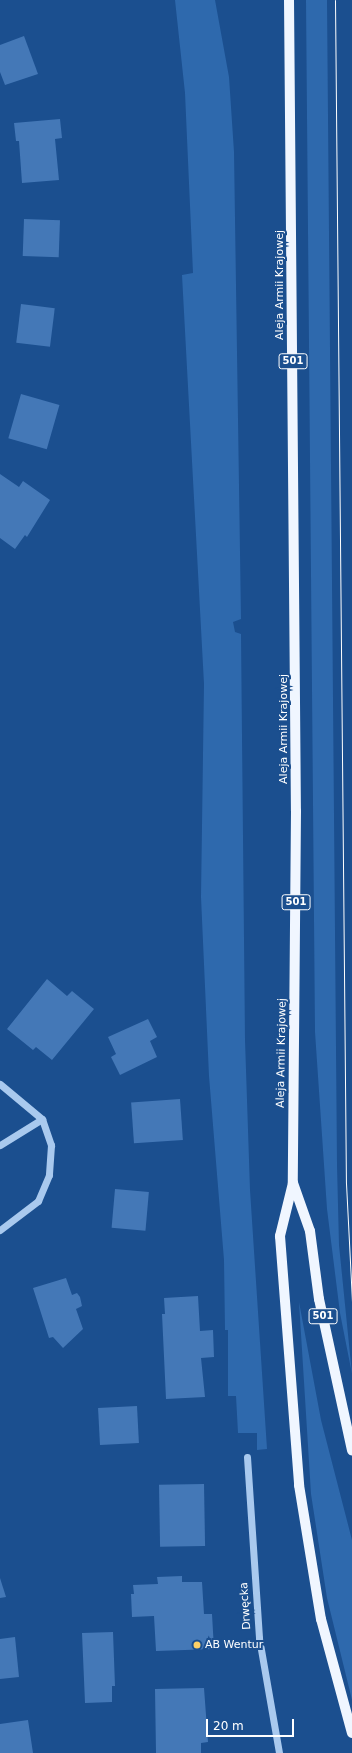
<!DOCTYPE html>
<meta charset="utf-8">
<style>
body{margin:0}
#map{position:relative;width:352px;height:1753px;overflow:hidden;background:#1b4f8f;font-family:"DejaVu Sans",sans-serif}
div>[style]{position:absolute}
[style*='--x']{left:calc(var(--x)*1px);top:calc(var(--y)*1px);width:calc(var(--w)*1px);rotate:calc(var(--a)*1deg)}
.green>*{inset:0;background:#2e69ad}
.building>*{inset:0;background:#4478b7;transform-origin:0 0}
.minor>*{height:7px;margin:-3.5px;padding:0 3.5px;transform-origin:3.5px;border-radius:3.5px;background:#a9c9ee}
.major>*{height:10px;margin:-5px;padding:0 5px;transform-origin:5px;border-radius:5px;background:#f0f6ff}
.tram>*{height:1px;margin:-0.5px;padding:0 0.5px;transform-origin:0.5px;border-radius:0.5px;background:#fff}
.dots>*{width:11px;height:11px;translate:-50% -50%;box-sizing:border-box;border:2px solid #1b4f8f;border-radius:50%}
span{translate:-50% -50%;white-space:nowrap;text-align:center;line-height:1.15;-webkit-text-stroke:4px #1b4f8f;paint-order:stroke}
.shield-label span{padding:1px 3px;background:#1b4f8f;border:1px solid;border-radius:3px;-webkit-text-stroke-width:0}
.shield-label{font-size:10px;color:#fff;font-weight:700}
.street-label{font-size:11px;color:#fff}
.poi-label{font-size:11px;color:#fff}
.left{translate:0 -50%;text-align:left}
.scale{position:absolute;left:206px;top:1719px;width:88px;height:18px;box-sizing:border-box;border:2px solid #fff;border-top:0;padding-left:5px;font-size:12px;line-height:14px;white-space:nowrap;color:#fff;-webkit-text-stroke:3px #1b4f8f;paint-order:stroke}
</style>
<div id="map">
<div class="green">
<div style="clip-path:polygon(175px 0,215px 0,229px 77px,234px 152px,241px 619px,233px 622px,235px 632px,241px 634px,245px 1040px,250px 1190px,267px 1449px,257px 1450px,257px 1433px,238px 1433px,236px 1396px,228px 1396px,228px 1330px,225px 1330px,224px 1260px,209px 1076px,201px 897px,204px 684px,182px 275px,193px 273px,185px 93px)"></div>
<div style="clip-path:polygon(306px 0,327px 0,337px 1165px,339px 1245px,352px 1374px,340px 1313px,327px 1209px,315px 1032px)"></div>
<div style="clip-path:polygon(299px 1302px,321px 1420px,352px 1540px,352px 1700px,327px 1598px,311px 1494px)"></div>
</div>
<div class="building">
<div style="clip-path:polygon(24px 36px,38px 74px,5px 85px,0 72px,0 45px)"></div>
<div style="clip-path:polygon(60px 119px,62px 138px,55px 139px,59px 180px,22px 183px,19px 141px,16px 141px,14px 123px)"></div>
<div style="left:24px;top:219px;width:36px;height:37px;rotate:2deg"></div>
<div style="left:21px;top:304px;width:34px;height:39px;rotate:7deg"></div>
<div style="left:21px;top:394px;width:40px;height:46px;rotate:16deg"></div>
<div style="clip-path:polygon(0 474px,19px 487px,23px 481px,50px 500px,27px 537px,25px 535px,15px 549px,0 538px)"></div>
<div style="clip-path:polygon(47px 979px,67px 996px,72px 991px,94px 1009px,52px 1060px,36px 1047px,33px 1050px,7px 1029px)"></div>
<div style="clip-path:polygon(148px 1019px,157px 1037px,150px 1041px,157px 1057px,120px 1075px,111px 1057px,116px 1054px,108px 1037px)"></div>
<div style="left:180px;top:1099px;width:41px;height:49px;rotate:86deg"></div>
<div style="left:115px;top:1189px;width:34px;height:39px;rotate:5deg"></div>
<div style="clip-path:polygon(66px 1278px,72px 1295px,77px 1293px,80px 1297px,82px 1306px,76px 1309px,83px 1329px,63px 1348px,53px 1337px,49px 1338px,33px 1288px)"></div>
<div style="clip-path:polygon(198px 1296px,200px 1331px,213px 1330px,214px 1357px,201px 1358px,205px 1397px,166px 1399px,162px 1314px,165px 1314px,164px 1298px)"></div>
<div style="left:137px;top:1406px;width:37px;height:39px;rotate:87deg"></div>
<div style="left:204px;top:1484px;width:62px;height:45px;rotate:89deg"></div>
<div style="clip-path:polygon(182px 1576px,182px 1582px,202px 1582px,204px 1614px,212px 1614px,214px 1649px,156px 1651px,154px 1616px,132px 1617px,131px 1594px,134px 1594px,133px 1585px,158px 1584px,157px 1577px)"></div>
<div style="clip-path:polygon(0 1578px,6px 1597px,0 1598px)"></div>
<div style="clip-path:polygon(113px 1632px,115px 1686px,112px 1686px,112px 1702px,85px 1703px,82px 1633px)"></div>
<div style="clip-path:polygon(15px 1637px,19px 1677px,0 1679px,0 1639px)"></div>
<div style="clip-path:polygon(204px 1688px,208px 1742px,201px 1743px,201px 1753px,156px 1753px,155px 1689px)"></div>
<div style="clip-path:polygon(28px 1720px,33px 1753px,0 1753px,0 1724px)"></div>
</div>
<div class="minor">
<div style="--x:0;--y:1084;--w:55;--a:39.8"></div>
<div style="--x:42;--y:1119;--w:28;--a:71"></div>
<div style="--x:51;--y:1145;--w:30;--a:94"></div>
<div style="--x:49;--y:1175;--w:28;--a:113"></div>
<div style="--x:38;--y:1201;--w:48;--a:142.7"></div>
<div style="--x:0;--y:1145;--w:49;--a:-31.8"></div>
<div style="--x:247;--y:1457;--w:181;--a:86.2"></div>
<div style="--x:259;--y:1638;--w:117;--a:80.1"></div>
</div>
<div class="major">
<div style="--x:289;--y:0;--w:811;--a:89.51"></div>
<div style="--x:296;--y:811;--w:372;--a:90.5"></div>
<div style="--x:293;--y:1183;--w:51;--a:70.5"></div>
<div style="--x:310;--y:1231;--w:69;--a:82.5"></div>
<div style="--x:319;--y:1299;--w:155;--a:77.7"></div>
<div style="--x:293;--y:1183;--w:55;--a:103.8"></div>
<div style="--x:280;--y:1236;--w:250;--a:85.6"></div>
<div style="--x:299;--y:1485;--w:136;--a:80.7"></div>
<div style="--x:321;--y:1619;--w:118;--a:74.8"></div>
</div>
<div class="tram">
<div style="--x:335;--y:0;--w:1183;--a:89.47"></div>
<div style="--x:346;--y:1183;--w:119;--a:87.1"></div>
</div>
<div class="dots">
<div style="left:197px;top:1645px;background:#ffd166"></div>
</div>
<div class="shield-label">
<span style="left:293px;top:361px">501</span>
<span style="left:296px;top:902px">501</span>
<span style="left:323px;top:1316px">501</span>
</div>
<div class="street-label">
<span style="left:280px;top:285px;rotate:-90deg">Aleja Armii Krajowej</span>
<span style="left:284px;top:729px;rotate:-90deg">Aleja Armii Krajowej</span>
<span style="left:282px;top:1053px;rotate:-89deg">Aleja Armii Krajowej</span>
<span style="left:246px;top:1606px;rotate:-94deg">Drwęcka</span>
</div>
<div class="poi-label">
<span class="left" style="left:205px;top:1645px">AB Wentur</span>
</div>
<div class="scale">20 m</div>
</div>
